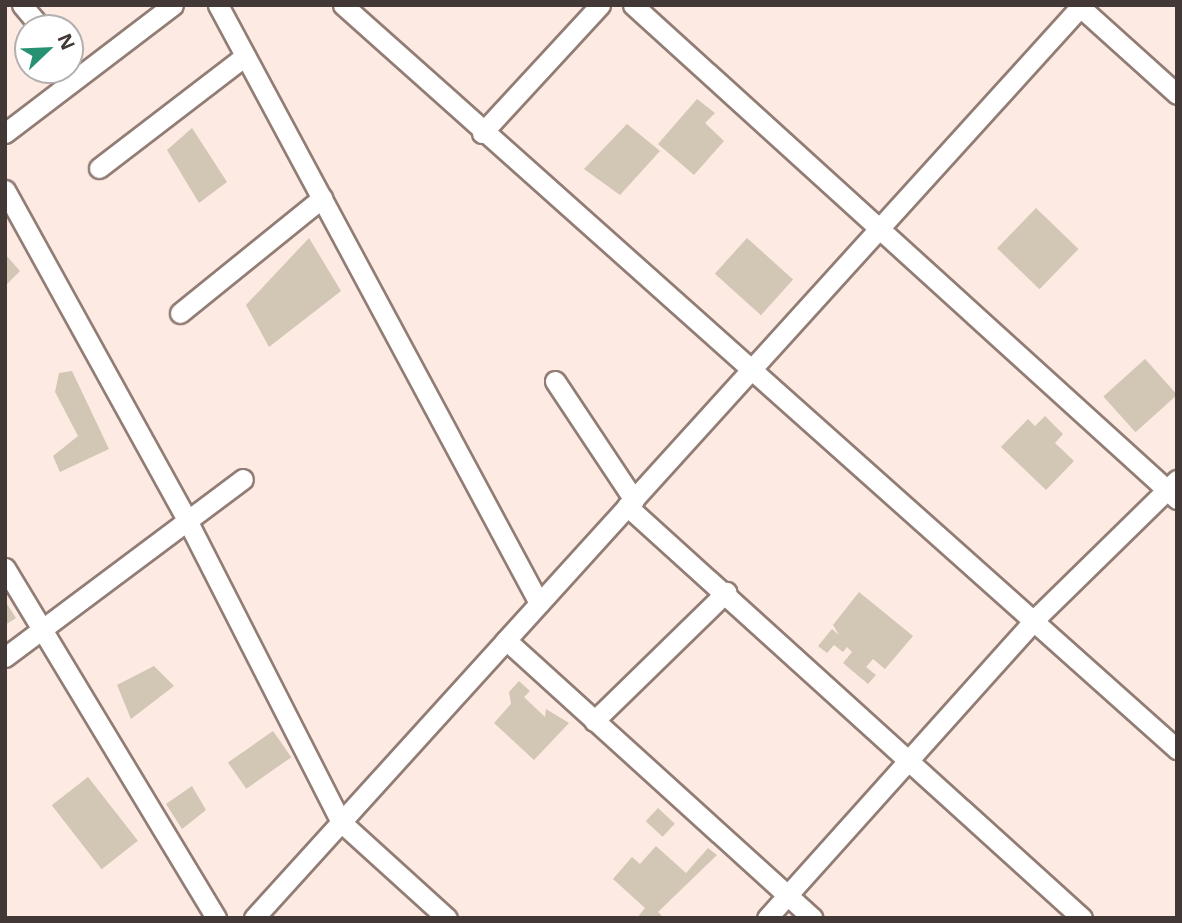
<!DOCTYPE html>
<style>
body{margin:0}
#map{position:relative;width:1182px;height:923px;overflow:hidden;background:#fdeae3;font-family:"Noto Sans",sans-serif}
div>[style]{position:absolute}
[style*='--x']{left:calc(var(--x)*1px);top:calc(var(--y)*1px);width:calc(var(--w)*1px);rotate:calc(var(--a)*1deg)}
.building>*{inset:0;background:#d2c6b4;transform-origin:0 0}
.roads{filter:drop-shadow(2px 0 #927d75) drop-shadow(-2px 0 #927d75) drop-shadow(0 2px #927d75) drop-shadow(0 -2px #927d75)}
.street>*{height:19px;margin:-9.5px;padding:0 9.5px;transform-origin:9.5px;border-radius:9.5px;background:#fff}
span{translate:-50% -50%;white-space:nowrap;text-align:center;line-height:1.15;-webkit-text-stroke:7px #fff;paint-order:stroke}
.frame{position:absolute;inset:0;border:7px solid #423936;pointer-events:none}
.north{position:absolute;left:14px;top:14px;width:70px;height:70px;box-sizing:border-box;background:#fff;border:2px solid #b3b0af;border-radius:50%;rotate:67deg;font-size:19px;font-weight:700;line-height:28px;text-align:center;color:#423936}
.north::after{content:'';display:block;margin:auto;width:24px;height:32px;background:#279271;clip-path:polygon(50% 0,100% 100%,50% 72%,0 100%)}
</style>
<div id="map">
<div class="building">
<div style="clip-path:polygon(697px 99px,715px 113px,705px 123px,724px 141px,694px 175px,658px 144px)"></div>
<div style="clip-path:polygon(627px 124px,660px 151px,620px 195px,584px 169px)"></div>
<div style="clip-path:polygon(192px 128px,227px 182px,199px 203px,167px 150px)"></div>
<div style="left:1036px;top:208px;width:59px;height:56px;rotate:44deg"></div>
<div style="clip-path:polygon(309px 238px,341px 291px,269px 347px,246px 305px)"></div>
<div style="left:747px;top:238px;width:62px;height:48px;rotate:42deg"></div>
<div style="clip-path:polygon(5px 254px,20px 271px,5px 286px)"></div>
<div style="left:1145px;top:359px;width:48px;height:56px;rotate:48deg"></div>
<div style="clip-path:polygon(72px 371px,109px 449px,60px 472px,53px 456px,78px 436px,55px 392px,59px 373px)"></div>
<div style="clip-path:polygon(1045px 416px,1063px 434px,1055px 443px,1074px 461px,1046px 490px,1001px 447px,1028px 419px,1035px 426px)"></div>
<div style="clip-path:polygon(859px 592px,913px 636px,885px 669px,873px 659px,866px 667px,876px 675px,868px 684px,843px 663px,852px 652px,847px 647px,843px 652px,834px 645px,827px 653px,818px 646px,832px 629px,839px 635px,833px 625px)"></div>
<div style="clip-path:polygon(5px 601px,16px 618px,5px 625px)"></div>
<div style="clip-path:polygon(154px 666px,174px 686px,131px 719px,117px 685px)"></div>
<div style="clip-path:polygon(519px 681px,530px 691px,524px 697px,545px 717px,546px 709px,569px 723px,534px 760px,494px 723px,511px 704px,509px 692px)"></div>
<div style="left:273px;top:731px;width:32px;height:55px;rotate:55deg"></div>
<div style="left:88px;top:777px;width:81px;height:46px;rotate:52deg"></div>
<div style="clip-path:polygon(192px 786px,206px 810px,182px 829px,166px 804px)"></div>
<div style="left:658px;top:808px;width:23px;height:18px;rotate:43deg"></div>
<div style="clip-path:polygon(656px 846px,686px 873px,708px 848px,717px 855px,658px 912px,664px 918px,637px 918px,645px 908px,613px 879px,632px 857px,640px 864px)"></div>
</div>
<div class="roads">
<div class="street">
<div style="--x:22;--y:5;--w:30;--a:50"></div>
<div style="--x:218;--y:5;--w:679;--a:61.77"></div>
<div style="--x:343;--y:5;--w:1118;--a:41.74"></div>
<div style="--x:633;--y:5;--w:735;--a:42.24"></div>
<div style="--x:1078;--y:5;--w:133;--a:42"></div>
<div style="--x:5;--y:133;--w:211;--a:-37.3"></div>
<div style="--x:482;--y:133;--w:174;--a:-47.3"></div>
<div style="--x:99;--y:168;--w:184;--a:-37.5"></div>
<div style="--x:5;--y:190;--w:377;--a:61.1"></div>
<div style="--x:187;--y:520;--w:339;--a:63"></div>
<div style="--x:341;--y:822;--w:143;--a:42.2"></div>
<div style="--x:180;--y:313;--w:183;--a:-39"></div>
<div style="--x:555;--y:381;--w:143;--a:56.4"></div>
<div style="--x:627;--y:506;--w:614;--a:42.16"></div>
<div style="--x:5;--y:568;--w:409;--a:58.9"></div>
<div style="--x:506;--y:640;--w:414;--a:42.2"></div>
<div style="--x:5;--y:657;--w:297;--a:-36.8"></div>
<div style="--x:594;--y:721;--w:185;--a:-44.3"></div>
<div style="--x:254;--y:918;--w:1233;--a:-47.8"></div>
<div style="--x:767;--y:918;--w:402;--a:-48.1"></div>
<div style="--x:1035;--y:619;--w:199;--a:-44.4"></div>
</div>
</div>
<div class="frame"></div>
<div class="north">N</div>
</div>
